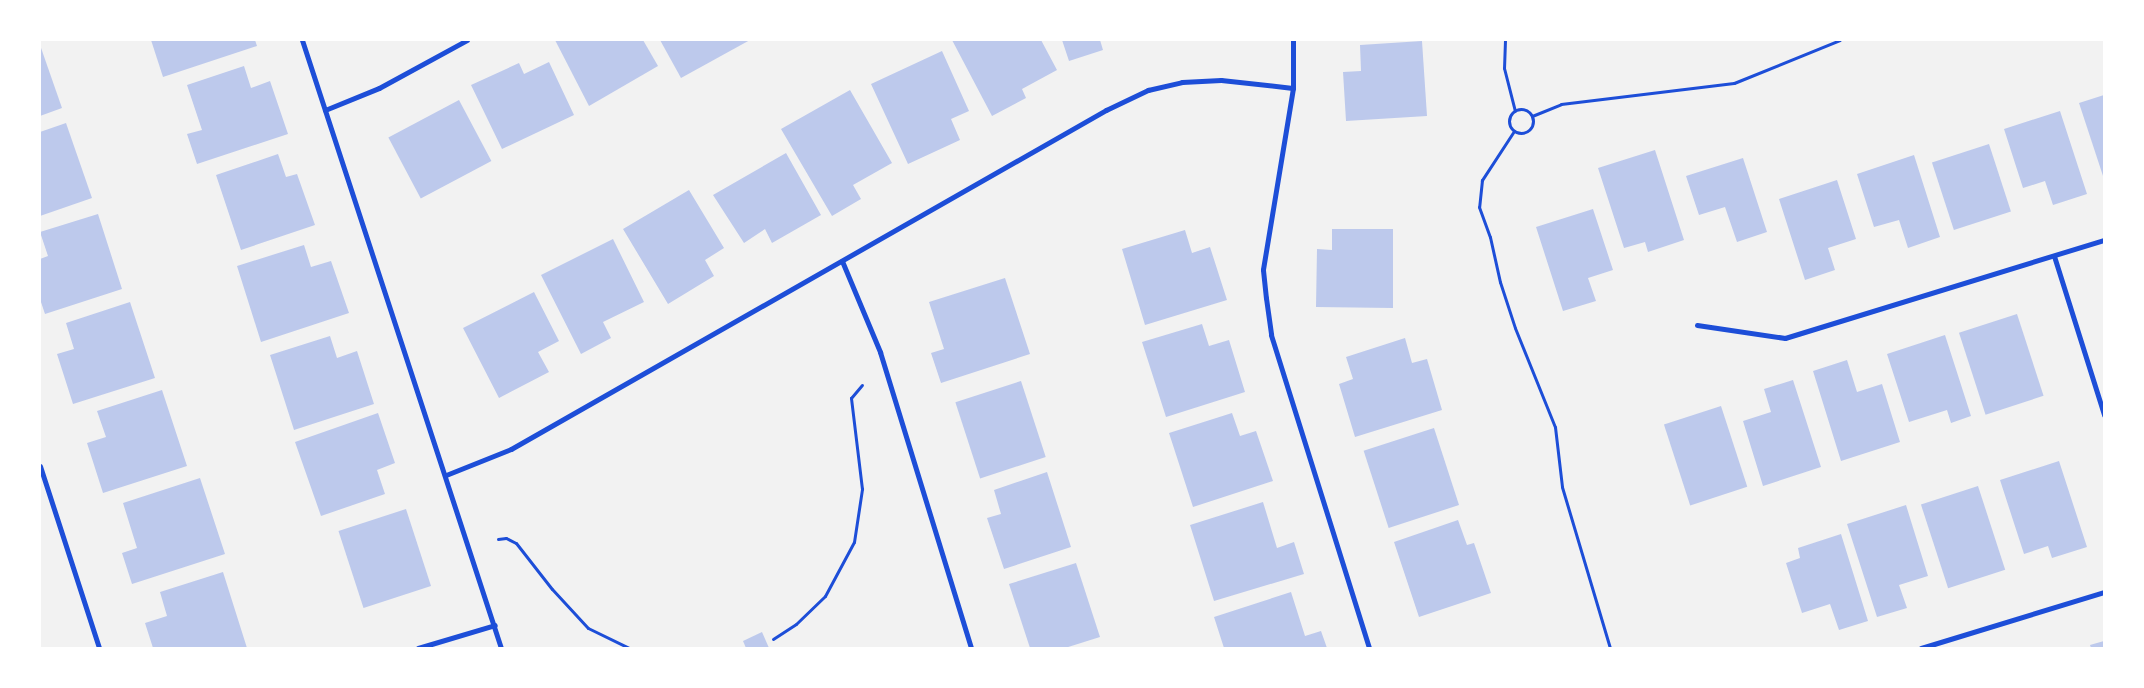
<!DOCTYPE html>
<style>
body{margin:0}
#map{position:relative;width:2144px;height:688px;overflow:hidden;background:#f2f2f2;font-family:Raleway,sans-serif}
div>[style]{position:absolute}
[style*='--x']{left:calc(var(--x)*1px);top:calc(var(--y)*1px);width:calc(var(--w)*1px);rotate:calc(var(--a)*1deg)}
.building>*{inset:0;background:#bdc9ec;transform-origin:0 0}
.path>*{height:3px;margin:-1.5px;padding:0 1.5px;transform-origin:1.5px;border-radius:1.5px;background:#1d4ed8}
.path>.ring{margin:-1.5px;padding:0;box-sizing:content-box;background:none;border:3px solid #1d4ed8;border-radius:50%}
.minor>*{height:5px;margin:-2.5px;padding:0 2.5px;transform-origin:2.5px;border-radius:2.5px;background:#1d4ed8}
span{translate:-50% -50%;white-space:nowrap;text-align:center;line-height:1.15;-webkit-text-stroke:5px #fff;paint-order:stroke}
.frame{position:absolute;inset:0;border:41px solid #fff;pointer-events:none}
</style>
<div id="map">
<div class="building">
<div style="clip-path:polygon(151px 40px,255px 40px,257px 46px,163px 77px)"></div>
<div style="clip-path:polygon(555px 40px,643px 40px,658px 66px,589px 106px)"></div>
<div style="clip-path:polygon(660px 40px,750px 40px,681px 78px)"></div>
<div style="clip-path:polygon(952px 40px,1041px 40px,1057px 70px,1022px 89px,1026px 98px,992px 116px)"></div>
<div style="clip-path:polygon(1062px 40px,1100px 40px,1103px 50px,1069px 61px)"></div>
<div style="clip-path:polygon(1422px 41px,1427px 116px,1346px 121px,1343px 72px,1361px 71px,1360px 45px)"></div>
<div style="clip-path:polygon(40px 45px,62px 108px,40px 116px)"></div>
<div style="clip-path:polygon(942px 51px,969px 111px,951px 119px,960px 140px,908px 164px,871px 84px)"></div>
<div style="clip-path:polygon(549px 62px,574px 115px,502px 149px,471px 85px,519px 63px,524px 74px)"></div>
<div style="clip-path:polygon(244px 66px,251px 88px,270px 81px,288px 134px,197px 164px,187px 134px,202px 130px,187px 85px)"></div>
<div style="clip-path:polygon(850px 90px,892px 163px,853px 185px,861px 199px,832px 216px,781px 129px)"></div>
<div style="clip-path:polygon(2104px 95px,2104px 179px,2079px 103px)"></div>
<div style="left:459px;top:100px;width:69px;height:80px;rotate:62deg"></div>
<div style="clip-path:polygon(2060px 111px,2087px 194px,2053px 205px,2045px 181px,2023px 188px,2004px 129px)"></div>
<div style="clip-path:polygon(66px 123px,92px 198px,40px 216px,40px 132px)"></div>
<div style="left:1989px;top:144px;width:71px;height:60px;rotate:72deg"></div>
<div style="clip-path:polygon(1655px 150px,1684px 240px,1648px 252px,1645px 242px,1624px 248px,1598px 168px)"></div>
<div style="clip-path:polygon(786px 153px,821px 215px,772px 243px,765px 229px,744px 243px,713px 195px)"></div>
<div style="clip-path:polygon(278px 154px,286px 177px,297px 174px,315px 225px,241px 250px,216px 175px)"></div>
<div style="clip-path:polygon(1914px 155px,1940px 237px,1908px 248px,1899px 220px,1874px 227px,1857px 174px)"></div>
<div style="clip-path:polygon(1743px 158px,1767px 232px,1737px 242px,1725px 207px,1699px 215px,1686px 176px)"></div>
<div style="clip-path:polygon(1837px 180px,1856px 239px,1828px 248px,1835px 270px,1805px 280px,1779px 199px)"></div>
<div style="clip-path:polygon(689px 190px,724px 248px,705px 260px,714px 276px,668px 304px,623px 229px)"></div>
<div style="clip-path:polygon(1593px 209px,1613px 270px,1588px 278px,1596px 301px,1563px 311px,1536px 227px)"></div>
<div style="clip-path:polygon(98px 214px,122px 289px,45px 314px,40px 299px,40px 259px,48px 256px,40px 232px)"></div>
<div style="clip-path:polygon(1332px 229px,1393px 229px,1393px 308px,1316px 307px,1317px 249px,1332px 250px)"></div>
<div style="clip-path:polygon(1185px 230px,1192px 253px,1210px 247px,1227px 300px,1145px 325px,1122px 249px)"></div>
<div style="clip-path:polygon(613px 239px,644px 302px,603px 322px,611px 338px,581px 354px,541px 275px)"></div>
<div style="clip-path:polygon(304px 245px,311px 267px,331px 261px,349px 313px,261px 342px,237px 266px)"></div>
<div style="clip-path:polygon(1005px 278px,1030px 354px,941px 383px,931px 353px,944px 349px,929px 302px)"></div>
<div style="clip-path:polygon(534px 292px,559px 341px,538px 352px,549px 372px,499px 398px,463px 328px)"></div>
<div style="clip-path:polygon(130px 302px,155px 378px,73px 404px,57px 354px,74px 349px,66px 323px)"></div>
<div style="left:2017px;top:314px;width:86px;height:61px;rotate:72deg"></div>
<div style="clip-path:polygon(1202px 324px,1209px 346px,1229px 340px,1245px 392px,1166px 417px,1142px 342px)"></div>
<div style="clip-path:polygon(1945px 335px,1971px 416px,1951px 423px,1947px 410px,1909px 422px,1887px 354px)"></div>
<div style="clip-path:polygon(330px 336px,337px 358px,357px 351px,374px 404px,294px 430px,270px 355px)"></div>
<div style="clip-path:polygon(1405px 338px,1412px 363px,1427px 359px,1442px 410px,1355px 437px,1339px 384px,1353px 379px,1346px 357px)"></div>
<div style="clip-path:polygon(1847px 360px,1857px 392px,1882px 384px,1900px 442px,1841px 461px,1813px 371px)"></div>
<div style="clip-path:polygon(1793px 380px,1821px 467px,1763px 486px,1743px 421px,1771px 412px,1764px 389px)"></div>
<div style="left:1021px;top:381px;width:80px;height:69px;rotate:72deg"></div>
<div style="clip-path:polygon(162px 390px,187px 466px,103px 493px,87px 443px,106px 437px,97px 411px)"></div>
<div style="left:1721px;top:406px;width:85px;height:60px;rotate:72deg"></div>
<div style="clip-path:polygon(378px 413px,395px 463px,377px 470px,385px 494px,321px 516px,295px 442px)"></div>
<div style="clip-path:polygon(1232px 413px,1240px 436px,1256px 431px,1273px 481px,1193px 507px,1169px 433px)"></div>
<div style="left:1434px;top:428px;width:81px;height:74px;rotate:72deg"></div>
<div style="clip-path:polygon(2059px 461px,2087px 547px,2052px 558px,2048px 546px,2024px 554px,2000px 480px)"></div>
<div style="clip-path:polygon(1047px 472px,1071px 547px,1004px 569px,987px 518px,1001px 514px,994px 490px)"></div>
<div style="clip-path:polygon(200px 478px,225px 554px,132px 584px,122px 553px,137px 548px,123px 503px)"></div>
<div style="left:1978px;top:486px;width:88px;height:60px;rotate:72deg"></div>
<div style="clip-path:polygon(1263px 502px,1277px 548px,1294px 542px,1304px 574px,1214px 601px,1190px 525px)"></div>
<div style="clip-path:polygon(1906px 505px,1928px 576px,1899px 585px,1907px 608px,1877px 617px,1847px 524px)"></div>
<div style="left:406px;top:509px;width:81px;height:71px;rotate:72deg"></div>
<div style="clip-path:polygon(1458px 520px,1467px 545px,1474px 543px,1491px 593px,1419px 617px,1394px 542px)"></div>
<div style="clip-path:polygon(1841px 534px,1868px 621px,1839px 630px,1830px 604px,1802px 613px,1786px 563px,1800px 558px,1798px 548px)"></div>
<div style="clip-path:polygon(1076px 563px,1100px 637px,1065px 648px,1030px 648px,1009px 584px)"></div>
<div style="clip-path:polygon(223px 572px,247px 648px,153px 648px,145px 623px,167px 616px,160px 592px)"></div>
<div style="clip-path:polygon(1291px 592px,1305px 636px,1321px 631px,1327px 648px,1224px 648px,1214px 617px)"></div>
<div style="clip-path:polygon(762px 632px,769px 648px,746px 648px,743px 641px)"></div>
<div style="clip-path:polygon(2104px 641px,2104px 648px,2091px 648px,2090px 645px)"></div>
</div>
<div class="path">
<div style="--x:1505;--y:40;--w:28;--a:92"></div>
<div style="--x:1504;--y:68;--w:44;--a:75.7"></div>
<div class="ring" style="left:1509px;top:109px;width:21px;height:21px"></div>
<div style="--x:1532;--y:116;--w:31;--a:-22"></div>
<div style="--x:1561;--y:104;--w:174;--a:-6.9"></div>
<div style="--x:1734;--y:83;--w:114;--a:-22.1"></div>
<div style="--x:1514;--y:131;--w:59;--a:123.1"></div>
<div style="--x:1482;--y:180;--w:27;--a:96"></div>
<div style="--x:1479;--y:207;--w:32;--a:70"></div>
<div style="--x:1490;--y:237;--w:46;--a:77.5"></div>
<div style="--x:1500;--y:282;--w:48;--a:71.9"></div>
<div style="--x:1515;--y:328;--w:107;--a:68"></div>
<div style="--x:1555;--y:427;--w:60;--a:83.3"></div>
<div style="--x:1562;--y:487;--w:168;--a:73.4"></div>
<div style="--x:498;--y:539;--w:8;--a:-7"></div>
<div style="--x:506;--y:538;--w:11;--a:27"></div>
<div style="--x:516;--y:543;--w:58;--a:52"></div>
<div style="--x:552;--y:589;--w:53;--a:47.3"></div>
<div style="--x:588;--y:628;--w:46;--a:26"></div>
<div style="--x:773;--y:639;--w:27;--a:-33"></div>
<div style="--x:796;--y:624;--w:40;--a:-44"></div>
<div style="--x:825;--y:596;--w:61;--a:-61.8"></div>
<div style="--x:854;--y:542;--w:54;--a:-81.4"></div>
<div style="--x:862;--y:489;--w:92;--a:-96.9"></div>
<div style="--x:851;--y:398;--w:17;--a:-50"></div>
</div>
<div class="minor">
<div style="--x:302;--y:40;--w:640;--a:71.88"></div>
<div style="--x:1293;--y:40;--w:48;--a:90"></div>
<div style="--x:1293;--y:88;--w:184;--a:99.4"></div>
<div style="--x:1263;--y:270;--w:28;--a:84"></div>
<div style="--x:1266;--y:298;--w:37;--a:82"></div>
<div style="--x:1271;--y:335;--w:328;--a:72.6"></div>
<div style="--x:325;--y:110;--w:58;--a:-22.2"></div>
<div style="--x:379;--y:88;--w:100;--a:-28.6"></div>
<div style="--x:2054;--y:256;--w:167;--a:72.5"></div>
<div style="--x:842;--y:261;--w:99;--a:67.3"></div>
<div style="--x:880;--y:352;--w:310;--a:72.9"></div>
<div style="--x:1697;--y:325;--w:89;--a:8.4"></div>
<div style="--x:1785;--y:338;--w:334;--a:-17.1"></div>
<div style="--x:40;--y:466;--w:191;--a:72"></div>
<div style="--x:446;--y:475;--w:70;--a:-21.8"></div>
<div style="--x:511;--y:449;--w:685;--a:-29.67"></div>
<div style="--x:1106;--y:110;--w:47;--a:-25.5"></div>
<div style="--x:1148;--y:90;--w:35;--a:-13"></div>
<div style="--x:1182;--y:82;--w:39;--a:-3"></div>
<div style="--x:1221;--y:80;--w:72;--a:6.3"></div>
<div style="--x:418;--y:648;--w:80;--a:-16.6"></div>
<div style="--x:1921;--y:648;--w:191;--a:-17"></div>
</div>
<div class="frame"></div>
</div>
